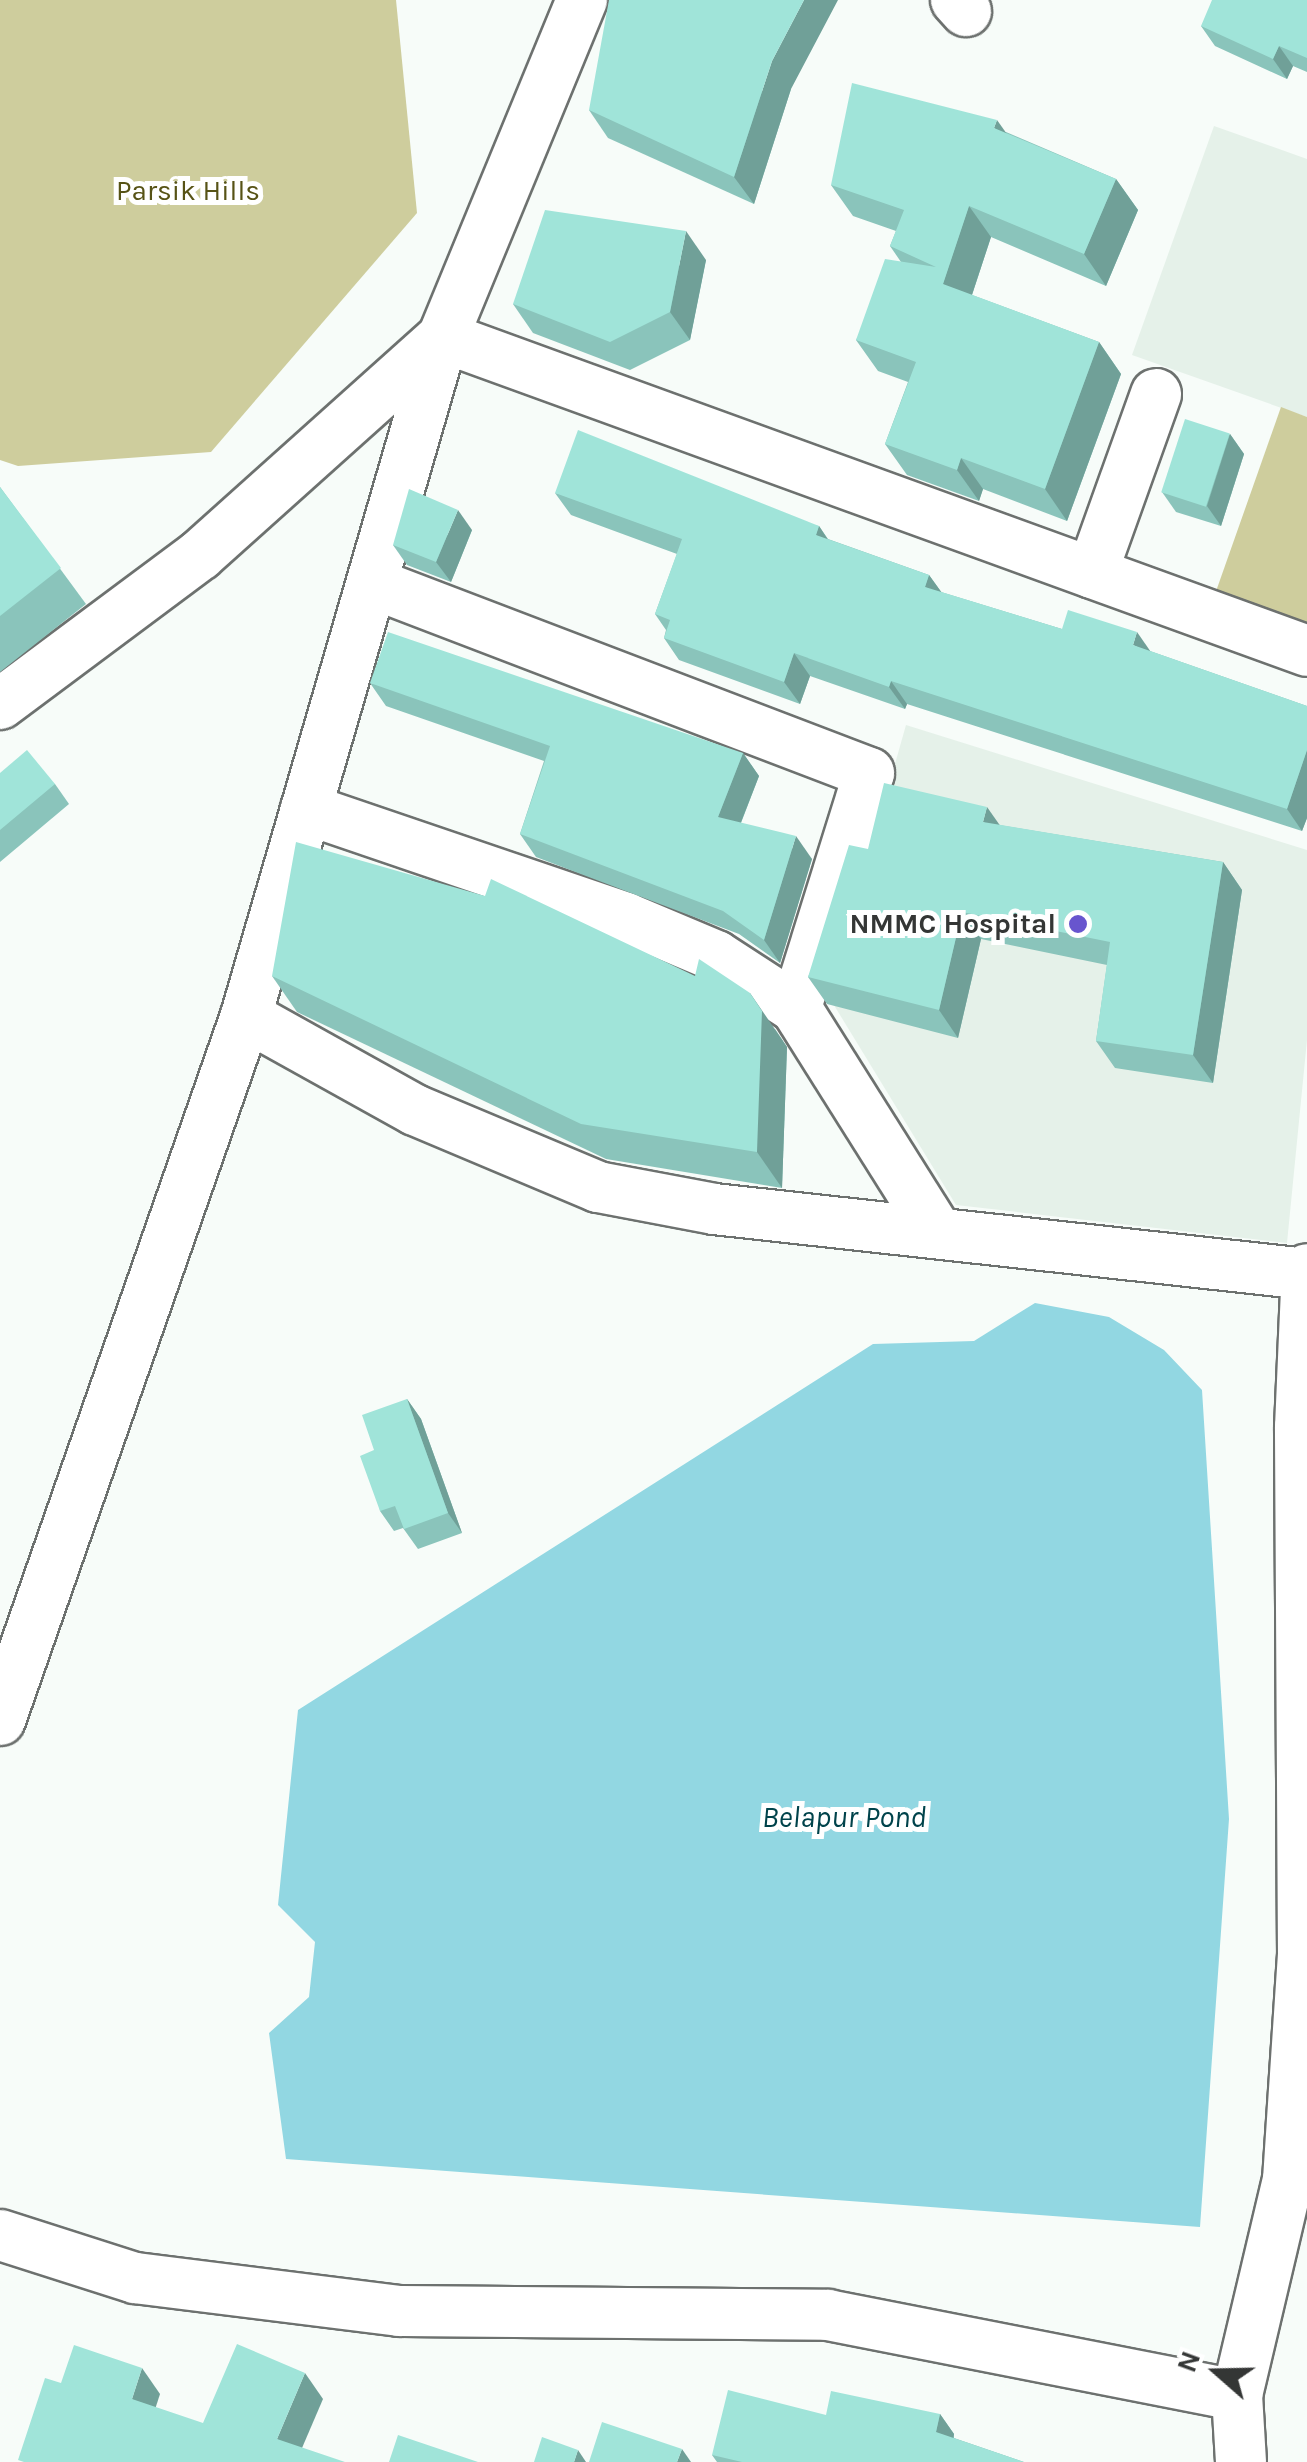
<!DOCTYPE html>
<style>
body{margin:0}
#map{position:relative;width:1307px;height:2462px;overflow:hidden;background:#f7fcf9;font-family:Karla,sans-serif}
div>[style]{position:absolute}
[style*='--x']{left:calc(var(--x)*1px);top:calc(var(--y)*1px);width:calc(var(--w)*1px);rotate:calc(var(--a)*1deg)}
.built>*{inset:0;background:#e5f1e9}
.green>*{inset:0;background:#cecd9d}
.water>*{inset:0;background:#92d7e2}
.roads{filter:drop-shadow(2px 0 #6d716f) drop-shadow(-2px 0 #6d716f) drop-shadow(0 2px #6d716f) drop-shadow(0 -2px #6d716f)}
.minor>*{height:50px;margin:-25px;padding:0 25px;transform-origin:25px;border-radius:25px;background:#fff}
.wall>*{inset:0;background:#8ac4bb}
.shaded-wall>*{inset:0;background:#70a098}
.building>*{inset:0;background:#a0e4d9;transform-origin:0 0}
.dots>*{width:28px;height:28px;translate:-50% -50%;box-sizing:border-box;border:5px solid #fff;border-radius:50%}
span{translate:-50% -50%;white-space:nowrap;text-align:center;line-height:1.15;-webkit-text-stroke:10px #fff;paint-order:stroke}
.park-label{font-size:28px;color:#575316}
.poi-label{font-size:28px;color:#343635;font-weight:700}
.right{translate:-100% -50%;text-align:right}
.water-label{font-size:30px;color:#00434b;font-style:italic}
.north{position:absolute;left:1167px;top:2322px;width:100px;height:100px;-webkit-text-stroke:8px #fff;paint-order:stroke;rotate:290deg;font-size:28px;font-weight:700;line-height:40px;text-align:center;color:#343635}
.north::after{content:'';display:block;margin:auto;width:35px;height:45px;background:#343635;clip-path:polygon(50% 0,100% 100%,50% 72%,0 100%)}
</style>
<div id="map">
<div class="built">
<div style="clip-path:polygon(1214px 126px,1307px 159px,1307px 417px,1132px 355px)"></div>
<div style="clip-path:polygon(906px 725px,1307px 850px,1307px 1040px,1287px 1243px,956px 1205px,829px 997px)"></div>
</div>
<div class="green">
<div style="clip-path:polygon(0 0,396px 0,417px 213px,211px 452px,18px 466px,0 460px)"></div>
<div style="clip-path:polygon(1281px 407px,1307px 417px,1307px 630px,1214px 597px)"></div>
</div>
<div class="water">
<div style="clip-path:polygon(1035px 1303px,1109px 1317px,1164px 1350px,1202px 1390px,1229px 1819px,1200px 2227px,286px 2159px,269px 2033px,309px 1997px,315px 1942px,278px 1905px,298px 1710px,873px 1344px,974px 1341px)"></div>
</div>
<div class="roads">
<div class="minor">
<div style="--x:956;--y:0;--w:15;--a:48"></div>
<div style="--x:443;--y:337;--w:919;--a:19.97"></div>
<div style="--x:1092;--y:573;--w:190;--a:-70.3"></div>
<div style="--x:372;--y:583;--w:532;--a:20.92"></div>
<div style="--x:869;--y:773;--w:246;--a:107.3"></div>
<div style="--x:0;--y:704;--w:249;--a:-36.7"></div>
<div style="--x:200;--y:555;--w:326;--a:-41.9"></div>
<div style="--x:306;--y:809;--w:338;--a:18.8"></div>
<div style="--x:626;--y:918;--w:98;--a:22.9"></div>
<div style="--x:716;--y:956;--w:95;--a:33"></div>
<div style="--x:796;--y:1008;--w:265;--a:57.8"></div>
<div style="--x:246;--y:1016;--w:193;--a:29.1"></div>
<div style="--x:415;--y:1110;--w:199;--a:22.8"></div>
<div style="--x:598;--y:1187;--w:118;--a:10.7"></div>
<div style="--x:714;--y:1209;--w:597;--a:6.26"></div>
<div style="--x:0;--y:1720;--w:746;--a:-70.74"></div>
<div style="--x:246;--y:1016;--w:707;--a:-73.82"></div>
<div style="--x:443;--y:337;--w:365;--a:-67.6"></div>
<div style="--x:0;--y:2235;--w:142;--a:17.7"></div>
<div style="--x:135;--y:2278;--w:266;--a:7.1"></div>
<div style="--x:399;--y:2311;--w:429;--a:0.5"></div>
<div style="--x:828;--y:2315;--w:417;--a:11.1"></div>
<div style="--x:1241;--y:2462;--w:67;--a:-93.4"></div>
<div style="--x:1237;--y:2395;--w:221;--a:-76.7"></div>
<div style="--x:1288;--y:2180;--w:225;--a:-86.2"></div>
<div style="--x:1303;--y:1955;--w:528;--a:-90.33"></div>
<div style="--x:1300;--y:1427;--w:158;--a:-87.5"></div>
</div>
</div>
<div class="wall">
<div style="clip-path:polygon(1307px 0,1307px 72px,1293px 66px,1287px 79px,1215px 46px,1201px 26px)"></div>
<div style="clip-path:polygon(791px 89px,754px 204px,608px 138px,589px 110px)"></div>
<div style="clip-path:polygon(1006px 132px,1116px 179px,1138px 210px,1106px 286px,991px 237px,972px 295px,1099px 342px,1121px 374px,1067px 521px,983px 489px,979px 501px,907px 475px,885px 444px,908px 382px,878px 371px,856px 340px,901px 262px,890px 246px,896px 231px,853px 216px,831px 185px)"></div>
<div style="clip-path:polygon(706px 260px,690px 340px,630px 370px,533px 333px,513px 304px)"></div>
<div style="clip-path:polygon(1230px 434px,1244px 454px,1221px 526px,1176px 512px,1162px 492px)"></div>
<div style="clip-path:polygon(0 487px,86px 604px,0 672px)"></div>
<div style="clip-path:polygon(555px 493px,819px 526px,828px 539px,929px 575px,941px 592px,1062px 629px,1150px 651px,1307px 706px,1307px 818px,1302px 831px,907px 704px,905px 709px,810px 676px,800px 704px,679px 660px,664px 638px,666px 630px,655px 614px,677px 554px,571px 515px)"></div>
<div style="clip-path:polygon(472px 530px,451px 582px,407px 565px,393px 545px)"></div>
<div style="clip-path:polygon(370px 683px,743px 753px,759px 776px,741px 823px,812px 859px,780px 963px,739px 934px,536px 857px,520px 834px,544px 761px,386px 706px)"></div>
<div style="clip-path:polygon(0 773px,55px 784px,69px 804px,0 862px)"></div>
<div style="clip-path:polygon(999px 825px,1223px 862px,1242px 890px,1213px 1083px,1115px 1068px,1096px 1041px,1107px 965px,981px 939px,958px 1038px,827px 1004px,808px 977px,868px 849px)"></div>
<div style="clip-path:polygon(272px 976px,775px 1029px,787px 1047px,782px 1188px,606px 1159px,297px 1012px)"></div>
<div style="clip-path:polygon(407px 1399px,421px 1419px,462px 1533px,418px 1549px,403px 1528px,394px 1531px,380px 1511px,374px 1450px)"></div>
<div style="clip-path:polygon(940px 2414px,954px 2434px,954px 2438px,1024px 2462px,717px 2462px,712px 2455px,826px 2415px)"></div>
</div>
<div class="shaded-wall">
<div style="clip-path:polygon(804px 0,838px 0,791px 89px,754px 204px,734px 177px,772px 61px)"></div>
<div style="clip-path:polygon(1279px 46px,1293px 66px,1287px 79px,1273px 59px)"></div>
<div style="clip-path:polygon(997px 120px,1019px 151px,994px 128px)"></div>
<div style="clip-path:polygon(1116px 179px,1138px 210px,1106px 286px,1084px 254px)"></div>
<div style="clip-path:polygon(969px 206px,991px 237px,965px 316px,943px 284px)"></div>
<div style="clip-path:polygon(686px 231px,706px 260px,690px 340px,670px 312px)"></div>
<div style="clip-path:polygon(1099px 342px,1121px 374px,1067px 521px,1045px 489px)"></div>
<div style="clip-path:polygon(1230px 434px,1244px 454px,1221px 526px,1207px 506px)"></div>
<div style="clip-path:polygon(961px 458px,983px 489px,979px 501px,957px 470px)"></div>
<div style="clip-path:polygon(458px 510px,472px 530px,451px 582px,436px 562px)"></div>
<div style="clip-path:polygon(819px 526px,834px 549px,816px 535px)"></div>
<div style="clip-path:polygon(929px 575px,945px 597px,925px 587px)"></div>
<div style="clip-path:polygon(1137px 632px,1153px 655px,1133px 645px)"></div>
<div style="clip-path:polygon(794px 653px,810px 676px,800px 704px,784px 682px)"></div>
<div style="clip-path:polygon(891px 681px,907px 704px,905px 709px,889px 687px)"></div>
<div style="clip-path:polygon(1307px 750px,1307px 818px,1302px 831px,1287px 809px)"></div>
<div style="clip-path:polygon(743px 753px,759px 776px,734px 840px,718px 817px)"></div>
<div style="clip-path:polygon(987px 807px,1006px 834px,983px 822px)"></div>
<div style="clip-path:polygon(796px 836px,812px 859px,780px 963px,764px 940px)"></div>
<div style="clip-path:polygon(1223px 862px,1242px 890px,1213px 1083px,1193px 1055px)"></div>
<div style="clip-path:polygon(962px 912px,981px 939px,958px 1038px,939px 1010px)"></div>
<div style="clip-path:polygon(750px 993px,787px 1047px,782px 1188px,757px 1152px)"></div>
<div style="clip-path:polygon(407px 1399px,421px 1419px,462px 1533px,448px 1513px)"></div>
<div style="clip-path:polygon(142px 2368px,160px 2394px,150px 2425px,132px 2399px)"></div>
<div style="clip-path:polygon(305px 2373px,323px 2399px,296px 2462px,277px 2439px)"></div>
<div style="clip-path:polygon(940px 2414px,954px 2434px,950px 2453px,936px 2432px)"></div>
<div style="clip-path:polygon(682px 2449px,691px 2462px,677px 2462px)"></div>
<div style="clip-path:polygon(578px 2450px,586px 2462px,574px 2462px)"></div>
</div>
<div class="building">
<div style="clip-path:polygon(609px 0,804px 0,772px 61px,734px 177px,589px 110px)"></div>
<div style="clip-path:polygon(1212px 0,1307px 0,1307px 58px,1279px 46px,1273px 59px,1201px 26px)"></div>
<div style="clip-path:polygon(852px 83px,997px 120px,994px 128px,1116px 179px,1084px 254px,969px 206px,943px 284px,1099px 342px,1045px 489px,961px 458px,957px 470px,885px 444px,916px 362px,856px 340px,885px 259px,936px 267px,890px 246px,904px 210px,831px 185px)"></div>
<div style="clip-path:polygon(545px 210px,686px 231px,670px 312px,610px 342px,513px 304px)"></div>
<div style="left:1185px;top:419px;width:47px;height:77px;rotate:18deg"></div>
<div style="clip-path:polygon(578px 430px,819px 526px,816px 535px,929px 575px,925px 587px,1062px 629px,1068px 610px,1137px 632px,1133px 645px,1307px 706px,1307px 750px,1287px 809px,891px 681px,889px 687px,794px 653px,784px 682px,664px 638px,670px 620px,655px 614px,682px 539px,555px 493px)"></div>
<div style="clip-path:polygon(0 487px,61px 568px,0 616px)"></div>
<div style="clip-path:polygon(409px 489px,458px 510px,436px 562px,393px 545px)"></div>
<div style="clip-path:polygon(388px 632px,743px 753px,718px 817px,796px 836px,764px 940px,723px 911px,520px 834px,550px 746px,370px 683px)"></div>
<div style="clip-path:polygon(27px 750px,55px 784px,0 830px,0 773px)"></div>
<div style="clip-path:polygon(884px 783px,987px 807px,983px 822px,1223px 862px,1193px 1055px,1096px 1041px,1110px 942px,962px 912px,939px 1010px,808px 977px,849px 845px,868px 849px)"></div>
<div style="clip-path:polygon(296px 842px,485px 896px,491px 879px,695px 976px,699px 959px,750px 993px,762px 1011px,757px 1152px,581px 1124px,272px 976px)"></div>
<div style="clip-path:polygon(407px 1399px,448px 1513px,404px 1529px,395px 1506px,380px 1511px,360px 1456px,374px 1450px,362px 1415px)"></div>
<div style="clip-path:polygon(237px 2344px,305px 2373px,277px 2439px,345px 2462px,24px 2462px,18px 2460px,45px 2378px,61px 2383px,74px 2345px,142px 2368px,132px 2399px,203px 2423px)"></div>
<div style="clip-path:polygon(728px 2390px,826px 2415px,831px 2391px,940px 2414px,936px 2432px,1024px 2462px,742px 2462px,712px 2455px)"></div>
<div style="clip-path:polygon(602px 2422px,682px 2449px,677px 2462px,589px 2462px)"></div>
<div style="clip-path:polygon(398px 2435px,478px 2462px,389px 2462px)"></div>
<div style="clip-path:polygon(542px 2437px,578px 2450px,574px 2462px,534px 2462px)"></div>
</div>
<div class="dots">
<div style="left:1078px;top:924px;background:#6855ce"></div>
</div>
<div class="park-label">
<span style="left:188px;top:191px">Parsik Hills</span>
</div>
<div class="poi-label">
<span class="right" style="left:1056px;top:924px">NMMC Hospital</span>
</div>
<div class="water-label">
<span style="left:844px;top:1817px">Belapur Pond</span>
</div>
<div class="north">N</div>
</div>
